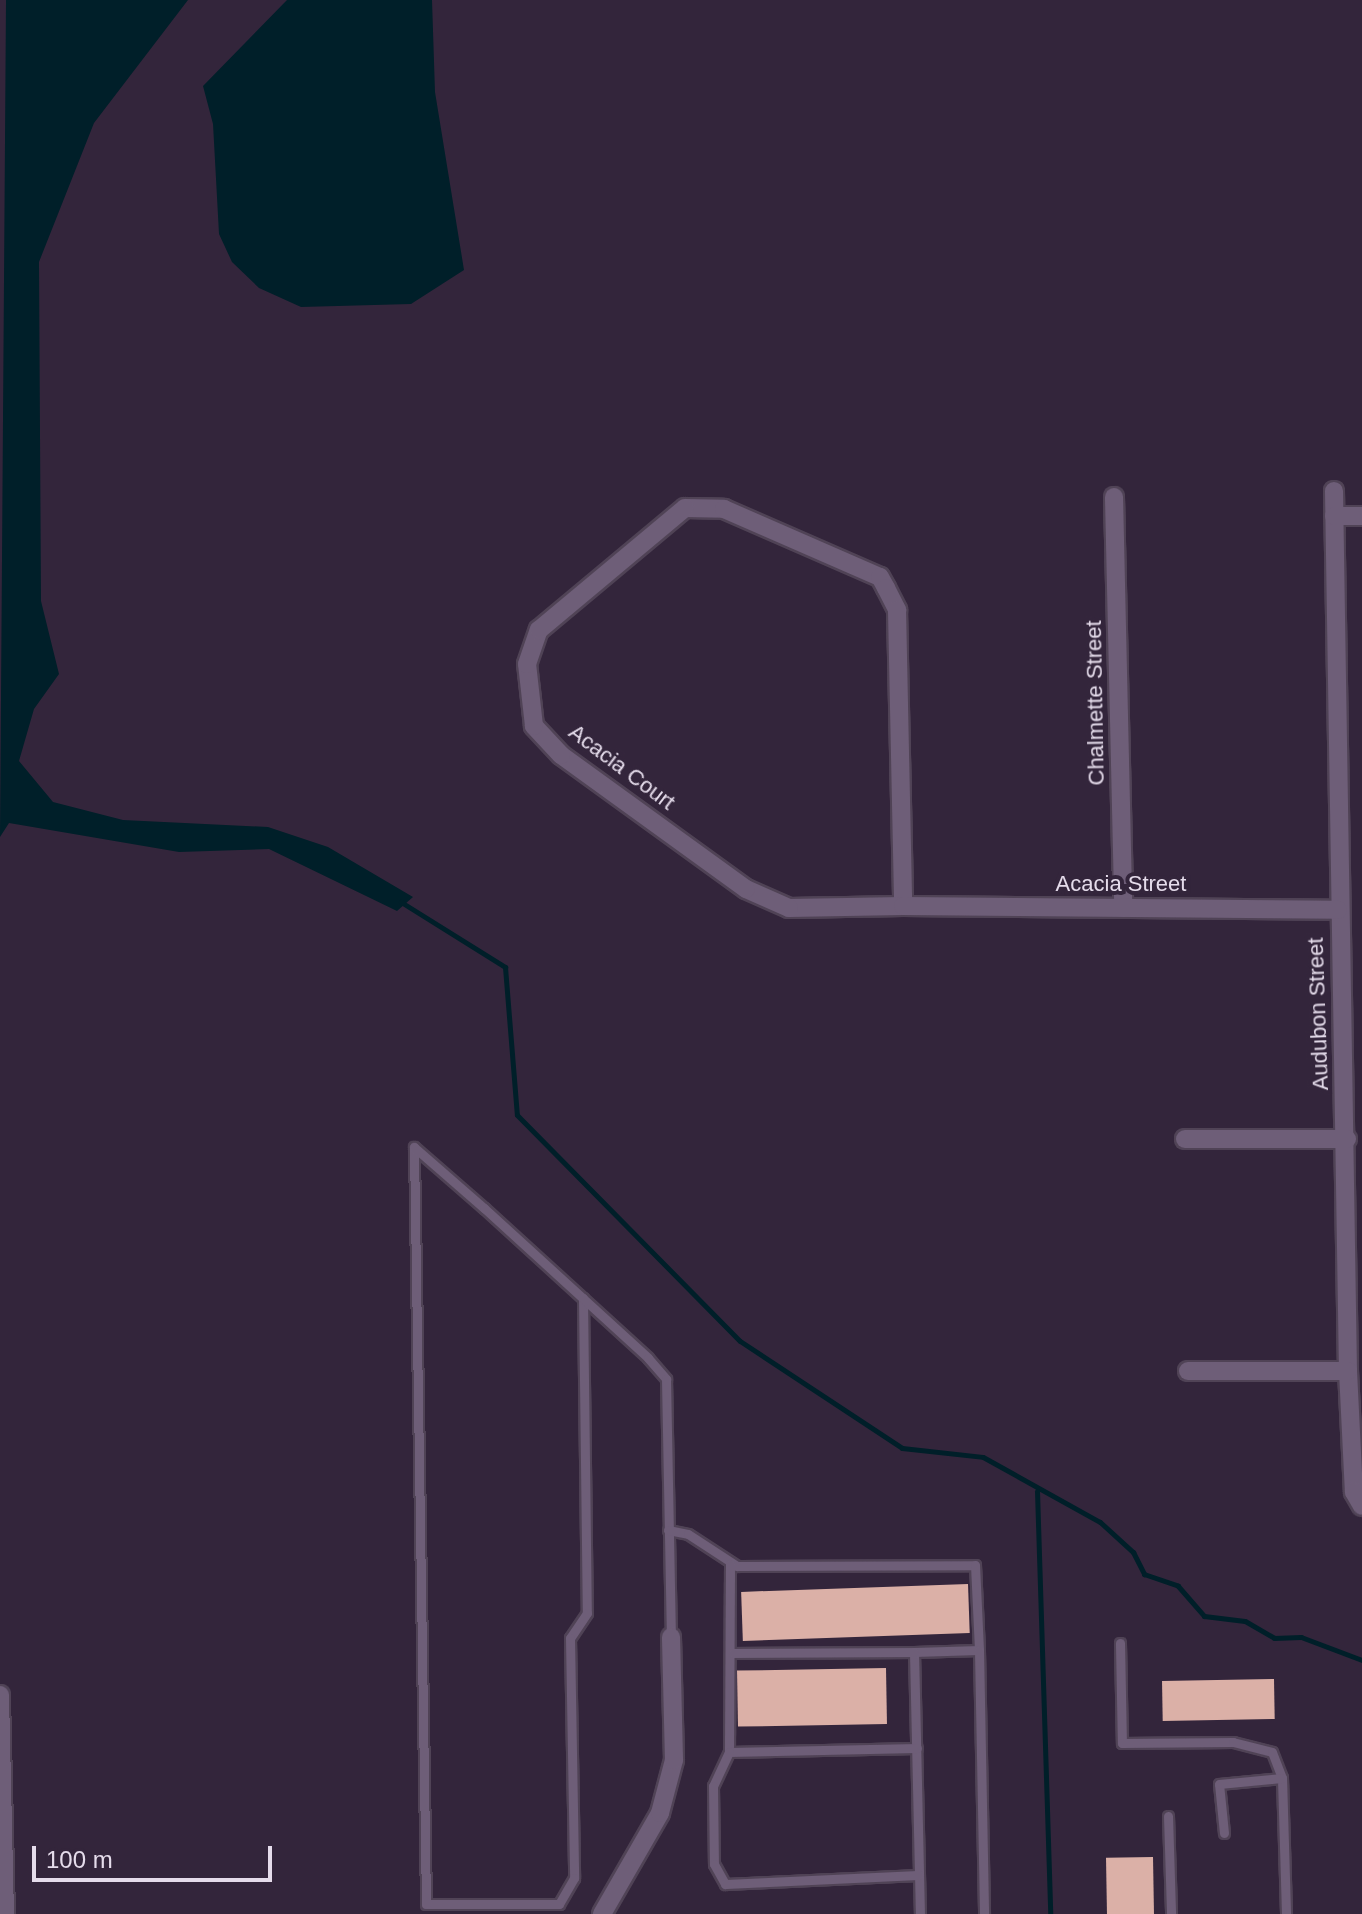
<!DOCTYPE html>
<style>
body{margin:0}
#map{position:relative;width:1362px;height:1914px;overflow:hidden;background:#33253b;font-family:Helvetica,sans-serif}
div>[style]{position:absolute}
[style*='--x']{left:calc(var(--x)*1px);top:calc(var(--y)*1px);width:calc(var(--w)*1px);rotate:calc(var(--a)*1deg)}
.water>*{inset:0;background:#001f29}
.stream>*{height:5px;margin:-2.5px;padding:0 2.5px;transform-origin:2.5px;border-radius:2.5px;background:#001f29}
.building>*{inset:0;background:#dbb0a7;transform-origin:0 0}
.roads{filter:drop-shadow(2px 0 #504356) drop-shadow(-2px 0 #504356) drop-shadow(0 2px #504356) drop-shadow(0 -2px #504356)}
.lane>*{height:9px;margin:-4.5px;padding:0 4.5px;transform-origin:4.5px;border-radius:4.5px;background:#6e5e78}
.street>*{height:18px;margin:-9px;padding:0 9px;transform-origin:9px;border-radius:9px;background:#6e5e78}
span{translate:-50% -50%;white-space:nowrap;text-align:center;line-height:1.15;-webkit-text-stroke:8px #33253b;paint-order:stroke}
.street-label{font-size:22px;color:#e5dceb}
.scale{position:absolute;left:32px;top:1846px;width:240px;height:36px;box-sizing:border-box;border:4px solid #e5dceb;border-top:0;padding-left:10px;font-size:24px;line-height:28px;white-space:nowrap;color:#e5dceb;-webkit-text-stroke:6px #33253b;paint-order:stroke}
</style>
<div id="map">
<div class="water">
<div style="clip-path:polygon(6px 0,188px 0,94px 123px,39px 262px,41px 601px,59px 674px,34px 709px,19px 761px,53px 802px,123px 820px,268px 827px,328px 847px,413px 897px,397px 911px,269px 849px,179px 852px,9px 823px,0 837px)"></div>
<div style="clip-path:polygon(287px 0,432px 0,435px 92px,464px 270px,411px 304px,301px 307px,259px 288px,232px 262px,219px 234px,213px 124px,203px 86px)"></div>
</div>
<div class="stream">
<div style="--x:401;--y:902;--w:123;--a:32"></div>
<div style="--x:505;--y:967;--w:148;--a:85.4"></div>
<div style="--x:517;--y:1115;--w:317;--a:45.4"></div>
<div style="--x:740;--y:1341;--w:194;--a:33.4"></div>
<div style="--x:902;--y:1448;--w:81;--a:6.3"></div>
<div style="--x:983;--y:1457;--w:134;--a:29.1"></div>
<div style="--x:1100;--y:1522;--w:45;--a:42.3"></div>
<div style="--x:1133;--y:1552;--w:25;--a:63"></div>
<div style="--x:1144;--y:1574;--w:36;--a:19"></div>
<div style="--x:1178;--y:1586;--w:40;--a:49"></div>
<div style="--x:1204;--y:1616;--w:41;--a:7"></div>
<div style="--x:1245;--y:1621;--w:34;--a:30"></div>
<div style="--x:1274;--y:1638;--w:27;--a:-2"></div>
<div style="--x:1301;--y:1637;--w:65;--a:20.7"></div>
<div style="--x:1037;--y:1491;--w:423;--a:88.2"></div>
</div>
<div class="building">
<div style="left:968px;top:1584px;width:49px;height:227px;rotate:88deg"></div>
<div style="left:886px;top:1668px;width:56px;height:149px;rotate:89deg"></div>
<div style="left:1274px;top:1679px;width:40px;height:112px;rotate:89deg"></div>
<div style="left:1153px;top:1857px;width:57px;height:47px;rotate:89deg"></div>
</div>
<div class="roads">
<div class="lane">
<div style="--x:583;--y:1298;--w:315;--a:89.3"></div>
<div style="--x:587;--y:1613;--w:30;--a:124"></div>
<div style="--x:570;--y:1638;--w:240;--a:89"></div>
<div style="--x:574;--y:1878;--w:30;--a:120"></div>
<div style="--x:559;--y:1904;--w:133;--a:180"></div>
<div style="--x:426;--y:1904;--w:757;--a:-90.91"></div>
<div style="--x:414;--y:1147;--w:93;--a:41.1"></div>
<div style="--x:484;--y:1208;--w:222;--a:42.4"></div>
<div style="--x:648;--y:1358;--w:28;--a:49"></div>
<div style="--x:666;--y:1379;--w:258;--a:88.9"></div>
<div style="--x:668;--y:1530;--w:20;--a:11"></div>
<div style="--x:688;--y:1534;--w:59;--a:33.1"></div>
<div style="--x:737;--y:1566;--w:238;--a:-0.2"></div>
<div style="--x:975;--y:1565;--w:85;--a:87.3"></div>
<div style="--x:979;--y:1650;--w:65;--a:178.2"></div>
<div style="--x:914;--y:1652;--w:262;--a:88.7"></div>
<div style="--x:730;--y:1564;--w:188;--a:90.3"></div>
<div style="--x:729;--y:1752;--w:188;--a:-1.2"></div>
<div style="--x:1120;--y:1643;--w:100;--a:88.9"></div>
<div style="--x:1122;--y:1743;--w:111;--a:-0.5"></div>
<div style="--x:1233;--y:1742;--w:40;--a:14.4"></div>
<div style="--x:1272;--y:1752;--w:28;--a:69"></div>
<div style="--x:1282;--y:1778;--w:136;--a:88.3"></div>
<div style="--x:979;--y:1650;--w:264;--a:88.9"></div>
<div style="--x:733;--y:1653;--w:181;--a:-0.3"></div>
<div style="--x:729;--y:1752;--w:38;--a:115"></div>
<div style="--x:713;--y:1786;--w:78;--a:89.3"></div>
<div style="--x:714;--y:1864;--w:23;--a:61"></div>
<div style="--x:725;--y:1884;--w:194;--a:-2.7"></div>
<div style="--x:1168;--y:1816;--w:98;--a:88.2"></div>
<div style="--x:1224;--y:1833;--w:49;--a:-95.8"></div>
<div style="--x:1219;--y:1784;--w:63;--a:-5.4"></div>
</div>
<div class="street">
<div style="--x:1334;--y:491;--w:880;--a:89.09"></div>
<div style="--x:1348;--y:1371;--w:121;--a:87.2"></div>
<div style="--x:1354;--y:1492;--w:16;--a:60"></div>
<div style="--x:1114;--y:497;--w:411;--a:88.7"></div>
<div style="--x:685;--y:508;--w:39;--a:1"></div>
<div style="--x:724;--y:509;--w:170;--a:23.6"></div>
<div style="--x:880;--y:577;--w:13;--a:61"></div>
<div style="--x:886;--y:588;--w:25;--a:63"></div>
<div style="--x:897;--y:610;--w:296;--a:88.8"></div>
<div style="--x:903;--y:906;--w:114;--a:179"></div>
<div style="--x:789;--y:908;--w:47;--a:-156.2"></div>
<div style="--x:746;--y:889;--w:228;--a:-144.1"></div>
<div style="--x:561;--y:755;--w:40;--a:-133"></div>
<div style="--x:534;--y:726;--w:62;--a:-96.4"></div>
<div style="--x:527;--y:664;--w:36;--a:-71"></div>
<div style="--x:539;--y:630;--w:190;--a:-39.9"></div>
<div style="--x:1334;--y:516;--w:28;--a:0"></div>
<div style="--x:903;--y:906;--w:435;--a:0.5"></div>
<div style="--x:1185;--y:1139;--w:162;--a:0"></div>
<div style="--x:1188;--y:1371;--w:160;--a:0"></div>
<div style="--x:0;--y:1695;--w:219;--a:88.7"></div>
<div style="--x:602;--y:1914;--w:116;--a:-60.1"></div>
<div style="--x:660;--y:1813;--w:55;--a:-75.2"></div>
<div style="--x:674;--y:1760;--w:123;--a:-91.4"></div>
</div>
</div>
<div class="street-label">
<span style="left:1095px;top:703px;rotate:-91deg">Chalmette Street</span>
<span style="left:622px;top:767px;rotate:37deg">Acacia Court</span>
<span style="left:1121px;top:884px">Acacia Street</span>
<span style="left:1318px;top:1014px;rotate:-92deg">Audubon Street</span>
</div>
<div class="scale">100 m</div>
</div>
